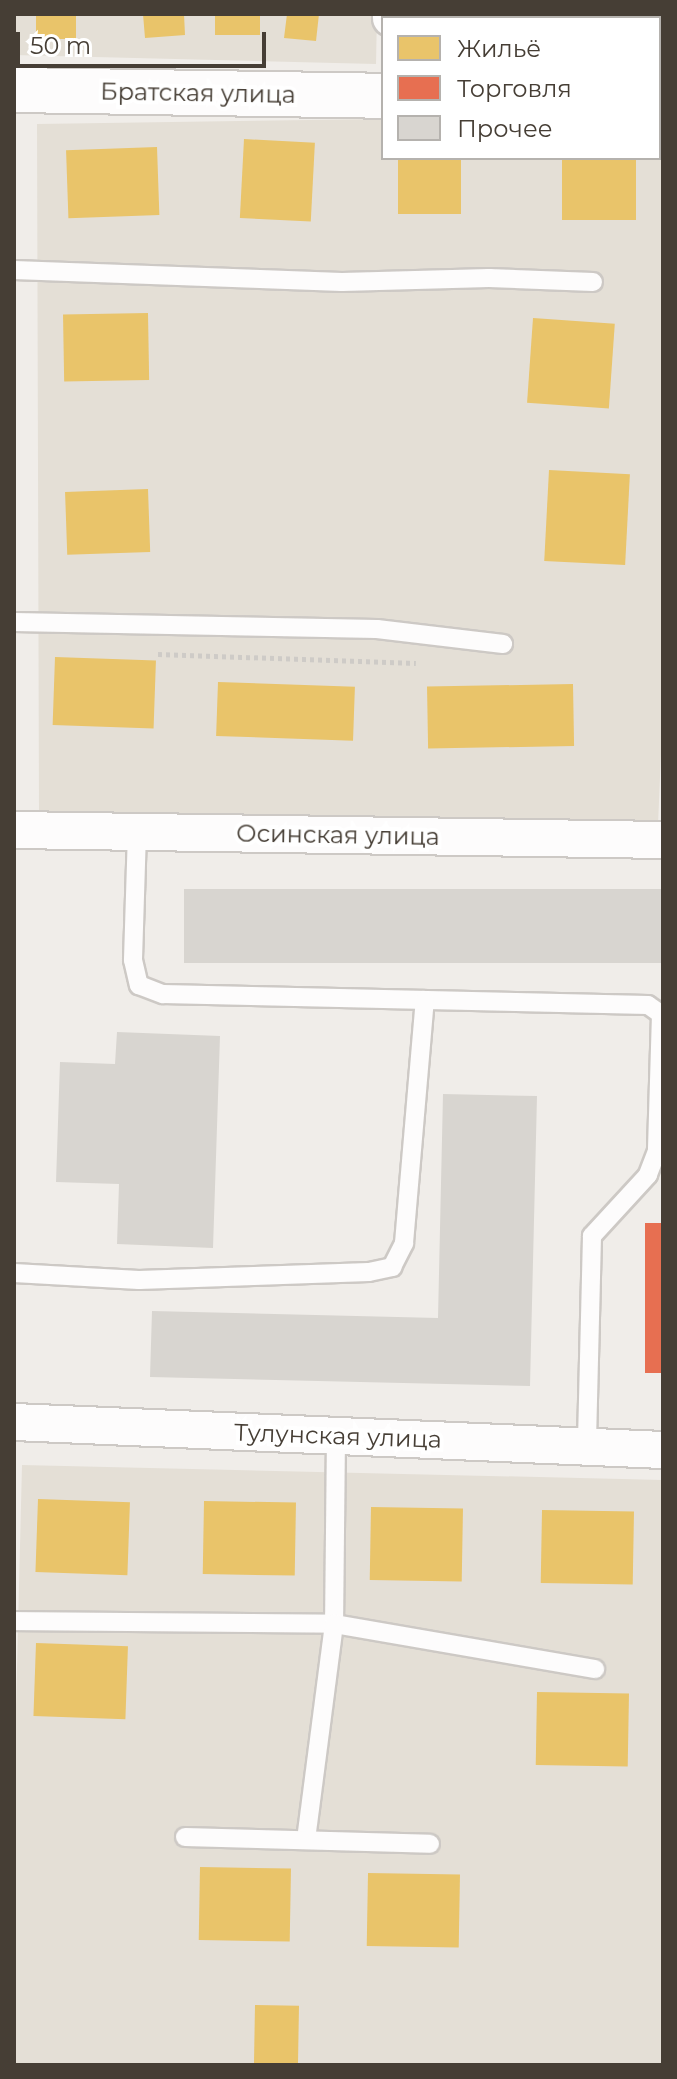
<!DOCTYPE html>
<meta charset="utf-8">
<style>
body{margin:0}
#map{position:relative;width:677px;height:2079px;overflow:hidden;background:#f0ede9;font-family:Montserrat,sans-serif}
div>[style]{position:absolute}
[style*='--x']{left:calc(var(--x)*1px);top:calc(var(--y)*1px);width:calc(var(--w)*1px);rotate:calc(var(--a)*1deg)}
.residential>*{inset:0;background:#e4dfd6}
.homes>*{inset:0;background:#e9c46a;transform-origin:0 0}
.shops>*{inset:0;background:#e76f51;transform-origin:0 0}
.building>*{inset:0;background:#d8d5d0;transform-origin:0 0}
.path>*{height:5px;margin-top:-2.5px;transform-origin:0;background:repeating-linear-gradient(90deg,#cecbc7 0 4px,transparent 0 8px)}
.roads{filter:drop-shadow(2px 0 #cdc9c5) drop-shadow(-2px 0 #cdc9c5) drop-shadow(0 2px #cdc9c5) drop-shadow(0 -2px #cdc9c5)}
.service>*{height:18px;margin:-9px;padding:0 9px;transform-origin:9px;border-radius:9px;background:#fdfcfc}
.minor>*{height:36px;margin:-18px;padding:0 18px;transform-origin:18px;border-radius:18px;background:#fdfcfc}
.tertiary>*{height:44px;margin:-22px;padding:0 22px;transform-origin:22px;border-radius:22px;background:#fdfcfc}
span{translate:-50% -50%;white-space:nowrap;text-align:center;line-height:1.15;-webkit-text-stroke:8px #fff;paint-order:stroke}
.street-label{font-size:24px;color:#463e35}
.frame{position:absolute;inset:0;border:16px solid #463e35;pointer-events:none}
.legend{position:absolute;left:381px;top:16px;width:280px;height:144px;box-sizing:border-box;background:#fff;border:2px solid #b5b2ae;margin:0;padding:10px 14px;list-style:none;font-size:24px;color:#463e35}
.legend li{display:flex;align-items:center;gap:16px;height:40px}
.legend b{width:40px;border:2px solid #b5b2ae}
.scale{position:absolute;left:16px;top:32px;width:250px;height:36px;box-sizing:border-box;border:4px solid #463e35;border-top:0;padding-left:10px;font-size:24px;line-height:28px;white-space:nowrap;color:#463e35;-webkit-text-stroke:6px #fff;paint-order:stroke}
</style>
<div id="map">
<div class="residential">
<div style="clip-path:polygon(15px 14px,377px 14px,376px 64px,14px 55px)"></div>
<div style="clip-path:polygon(415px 14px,663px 14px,663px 41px,659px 41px,659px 18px,425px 18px,415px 17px)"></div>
<div style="clip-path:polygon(659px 115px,663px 115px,663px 707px,658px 825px,39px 813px,37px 124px,383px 119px,383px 158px,659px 158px)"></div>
<div style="clip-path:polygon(22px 1465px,663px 1480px,663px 2065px,14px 2065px,14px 1789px)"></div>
</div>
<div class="homes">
<div style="left:36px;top:14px;width:40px;height:25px"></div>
<div style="clip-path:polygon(143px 14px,184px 14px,185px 35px,145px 38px)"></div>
<div style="left:215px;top:14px;width:45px;height:21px"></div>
<div style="clip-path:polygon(287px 14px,319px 14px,316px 41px,284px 38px)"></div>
<div style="left:244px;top:139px;width:71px;height:79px;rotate:3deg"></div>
<div style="left:157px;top:147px;width:68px;height:91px;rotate:88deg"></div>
<div style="left:398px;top:158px;width:63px;height:56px"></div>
<div style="left:562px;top:158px;width:74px;height:62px"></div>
<div style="left:148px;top:313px;width:67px;height:85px;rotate:89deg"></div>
<div style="left:533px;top:318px;width:82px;height:85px;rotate:4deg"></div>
<div style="left:549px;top:470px;width:81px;height:91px;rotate:3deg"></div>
<div style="left:148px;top:489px;width:63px;height:83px;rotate:88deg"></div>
<div style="left:55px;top:657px;width:101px;height:68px;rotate:2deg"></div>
<div style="left:218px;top:682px;width:137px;height:54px;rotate:2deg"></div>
<div style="left:573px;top:684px;width:62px;height:146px;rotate:89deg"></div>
<div style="left:38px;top:1499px;width:92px;height:73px;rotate:2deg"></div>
<div style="left:204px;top:1501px;width:92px;height:73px;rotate:1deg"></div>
<div style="left:371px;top:1507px;width:92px;height:73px;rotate:1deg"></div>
<div style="left:542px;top:1510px;width:92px;height:73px;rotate:1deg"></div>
<div style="left:36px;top:1643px;width:92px;height:73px;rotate:2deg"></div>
<div style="left:537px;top:1692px;width:92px;height:73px;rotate:1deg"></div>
<div style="left:200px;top:1867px;width:91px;height:73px;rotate:1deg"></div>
<div style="left:368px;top:1873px;width:92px;height:73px;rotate:1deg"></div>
<div style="left:255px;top:2005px;width:44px;height:60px;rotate:1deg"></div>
</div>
<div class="shops">
<div style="left:645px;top:1223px;width:18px;height:150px"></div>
</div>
<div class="building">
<div style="left:184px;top:889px;width:479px;height:74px"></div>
<div style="clip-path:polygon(117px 1032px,220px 1036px,213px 1248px,117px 1244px,119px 1184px,56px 1182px,60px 1062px,115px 1064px)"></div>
<div style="clip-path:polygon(443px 1094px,537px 1096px,530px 1386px,150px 1377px,152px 1311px,438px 1318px)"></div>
</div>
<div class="path">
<div style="--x:158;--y:654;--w:258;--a:2"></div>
</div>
<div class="roads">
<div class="service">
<div style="--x:14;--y:270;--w:328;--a:2.1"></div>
<div style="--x:342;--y:282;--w:147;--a:-1.6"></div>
<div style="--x:489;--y:278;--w:104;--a:2.2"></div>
<div style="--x:14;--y:622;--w:363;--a:1.1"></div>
<div style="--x:377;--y:629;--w:127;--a:6.8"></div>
<div style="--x:137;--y:832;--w:128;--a:91.8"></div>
<div style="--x:133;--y:960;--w:26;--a:77"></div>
<div style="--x:139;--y:985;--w:26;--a:21"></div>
<div style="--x:163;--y:994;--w:485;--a:1.3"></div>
<div style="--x:648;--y:1005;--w:16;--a:35"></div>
<div style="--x:661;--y:1014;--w:137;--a:91.7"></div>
<div style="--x:657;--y:1151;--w:26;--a:111"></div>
<div style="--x:648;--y:1175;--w:83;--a:132.6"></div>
<div style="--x:592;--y:1236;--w:211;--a:91.4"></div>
<div style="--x:14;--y:1273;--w:125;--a:3.2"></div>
<div style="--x:139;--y:1280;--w:230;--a:-2"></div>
<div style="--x:369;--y:1272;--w:24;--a:-12"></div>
<div style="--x:392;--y:1267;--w:27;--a:-63"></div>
<div style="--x:404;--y:1243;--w:244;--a:-85.1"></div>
<div style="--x:336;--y:1436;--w:188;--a:90.6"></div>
<div style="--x:334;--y:1624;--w:265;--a:9.8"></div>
<div style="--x:14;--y:1621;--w:320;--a:0.5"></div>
<div style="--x:334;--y:1624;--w:217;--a:97.4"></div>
<div style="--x:185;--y:1837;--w:245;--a:1.6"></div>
</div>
<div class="minor">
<div style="--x:391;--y:18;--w:4;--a:-90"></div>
<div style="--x:14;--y:830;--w:649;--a:0.88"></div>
<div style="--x:14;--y:1422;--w:650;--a:2.47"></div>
</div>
<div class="tertiary">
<div style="--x:14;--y:90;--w:369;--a:0.9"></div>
<div style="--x:659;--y:96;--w:4;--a:0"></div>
</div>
</div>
<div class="street-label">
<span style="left:198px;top:93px;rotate:1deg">Братская улица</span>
<span style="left:338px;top:835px;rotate:1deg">Осинская улица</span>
<span style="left:338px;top:1436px;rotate:2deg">Тулунская улица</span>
</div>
<div class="frame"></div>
<ul class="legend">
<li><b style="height:22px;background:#e9c46a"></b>Жильё</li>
<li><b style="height:22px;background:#e76f51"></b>Торговля</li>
<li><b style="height:22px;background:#d8d5d0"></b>Прочее</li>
</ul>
<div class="scale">50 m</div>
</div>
